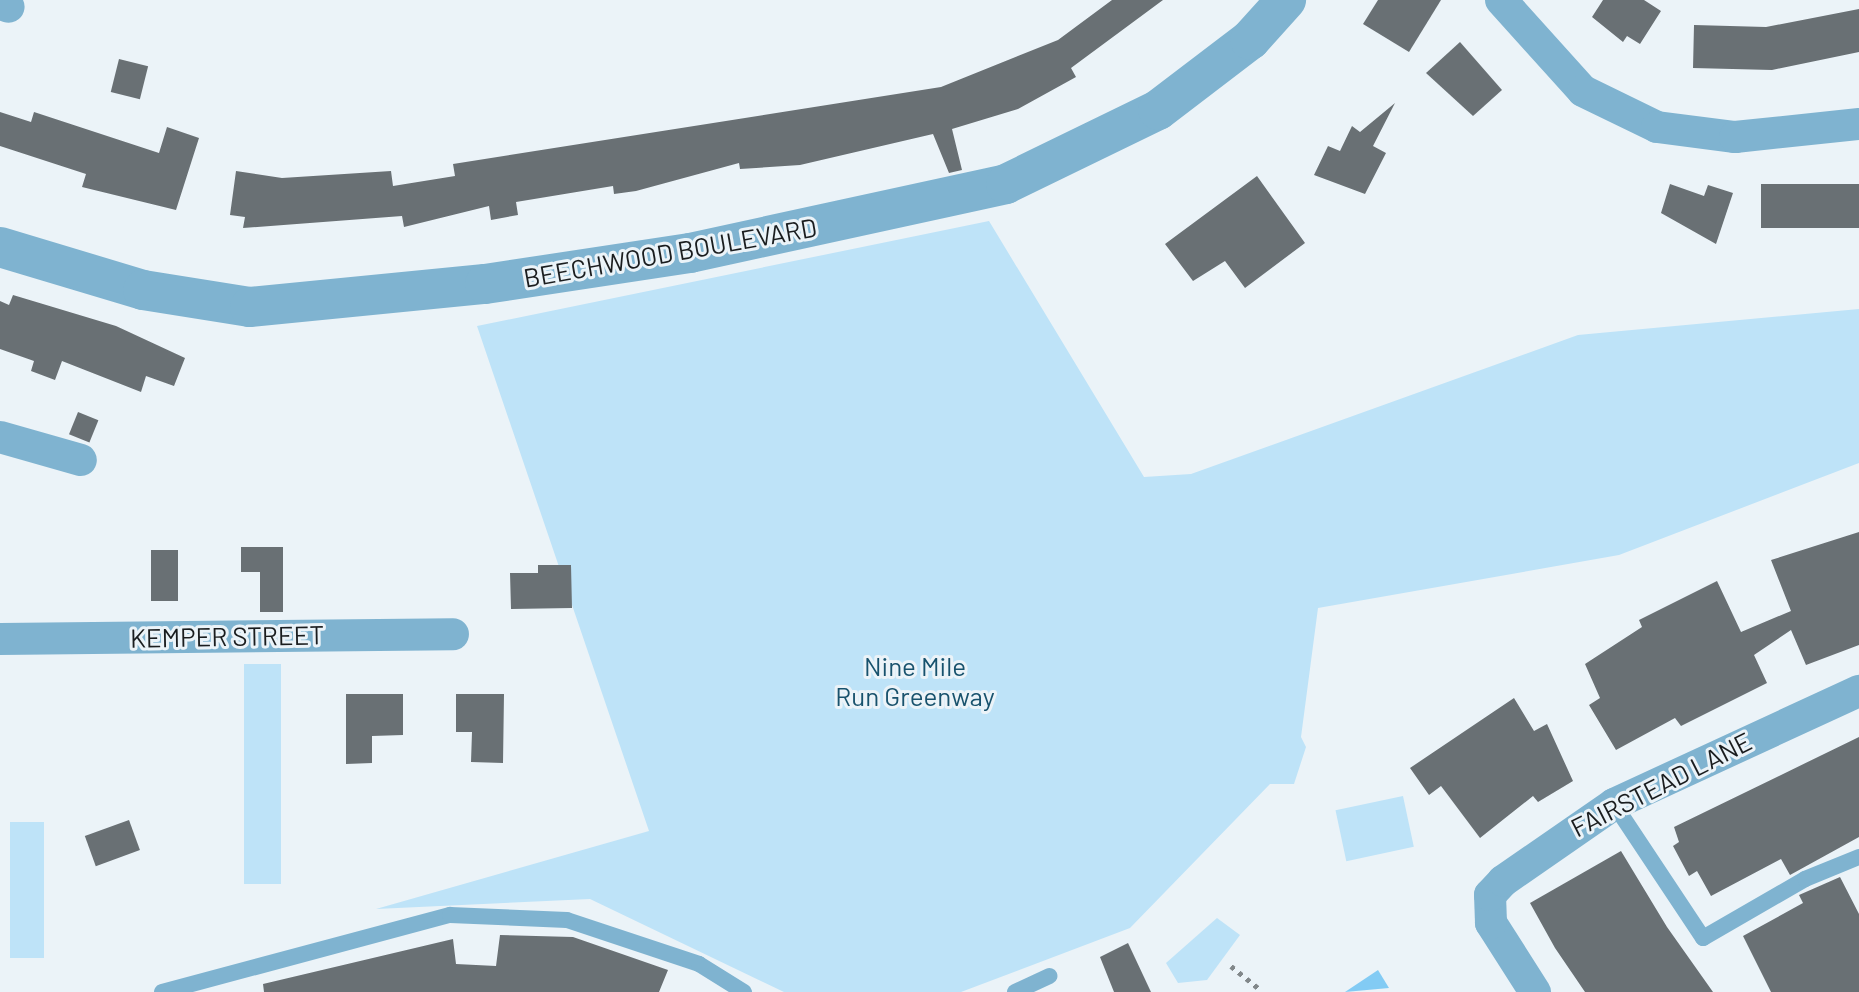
<!DOCTYPE html>
<style>
body{margin:0}
#map{position:relative;width:1859px;height:992px;overflow:hidden;background:#ebf3f8;font-family:Barlow,sans-serif}
div>[style]{position:absolute}
[style*='--x']{left:calc(var(--x)*1px);top:calc(var(--y)*1px);width:calc(var(--w)*1px);rotate:calc(var(--a)*1deg)}
.green>*{inset:0;background:#bee3f8;transform-origin:0 0}
.water>*{inset:0;background:#82cbf4}
.building>*{inset:0;background:#697074;transform-origin:0 0}
.path>*{height:5px;margin-top:-2.5px;transform-origin:0;background:repeating-linear-gradient(90deg,#81878a 0 4px,transparent 0 10px)}
.service>*{height:16px;margin:-8px;padding:0 8px;transform-origin:8px;border-radius:8px;background:#7fb3d0}
.minor>*{height:32px;margin:-16px;padding:0 16px;transform-origin:16px;border-radius:16px;background:#7fb3d0}
.tertiary>*{height:40px;margin:-20px;padding:0 20px;transform-origin:20px;border-radius:20px;background:#7fb3d0}
span{translate:-50% -50%;white-space:nowrap;text-align:center;line-height:1.15;-webkit-text-stroke:6px #ebf3f8;paint-order:stroke}
.street-label{font-size:26px;color:#1a1d1f}
.park-label{font-size:26px;color:#18526d}
</style>
<div id="map">
<div class="green">
<div style="clip-path:polygon(989px 221px,1144px 477px,1191px 474px,1578px 335px,1859px 309px,1859px 463px,1619px 555px,1318px 608px,1301px 737px,1306px 747px,1294px 784px,1270px 784px,1130px 928px,961px 992px,784px 992px,590px 899px,376px 909px,649px 831px,477px 326px)"></div>
<div style="left:281px;top:664px;width:220px;height:37px;rotate:90deg"></div>
<div style="left:1403px;top:796px;width:52px;height:69px;rotate:78deg"></div>
<div style="left:10px;top:822px;width:34px;height:136px"></div>
<div style="clip-path:polygon(1217px 918px,1240px 935px,1207px 980px,1178px 983px,1166px 963px)"></div>
</div>
<div class="water">
<div style="clip-path:polygon(1378px 970px,1389px 988px,1345px 992px)"></div>
</div>
<div class="building">
<div style="clip-path:polygon(1112px 0,1163px 0,1071px 68px,1076px 77px,1018px 109px,952px 129px,962px 170px,949px 173px,933px 134px,800px 165px,740px 169px,739px 163px,636px 191px,614px 194px,613px 186px,516px 202px,518px 215px,491px 220px,489px 206px,404px 227px,402px 216px,243px 228px,245px 217px,230px 215px,236px 171px,282px 178px,391px 171px,393px 186px,455px 176px,453px 164px,941px 87px,1058px 40px)"></div>
<div style="clip-path:polygon(1378px 0,1441px 0,1409px 52px,1363px 24px)"></div>
<div style="clip-path:polygon(1603px 0,1644px 0,1661px 11px,1640px 44px,1627px 36px,1623px 42px,1592px 17px)"></div>
<div style="clip-path:polygon(1859px 9px,1859px 52px,1772px 70px,1693px 68px,1694px 25px,1766px 27px)"></div>
<div style="clip-path:polygon(1460px 42px,1502px 90px,1473px 116px,1426px 73px)"></div>
<div style="left:119px;top:59px;width:30px;height:34px;rotate:14deg"></div>
<div style="clip-path:polygon(1395px 103px,1373px 146px,1386px 153px,1365px 194px,1314px 175px,1328px 146px,1340px 151px,1352px 126px,1360px 132px)"></div>
<div style="clip-path:polygon(0 112px,31px 122px,34px 112px,159px 153px,167px 127px,199px 138px,176px 210px,82px 187px,86px 174px,0 146px)"></div>
<div style="clip-path:polygon(1257px 176px,1305px 243px,1245px 288px,1225px 261px,1193px 281px,1165px 244px)"></div>
<div style="clip-path:polygon(1670px 184px,1704px 196px,1708px 185px,1733px 193px,1716px 244px,1661px 213px)"></div>
<div style="left:1859px;top:184px;width:44px;height:98px;rotate:90deg"></div>
<div style="clip-path:polygon(13px 295px,116px 326px,185px 358px,174px 386px,146px 376px,141px 392px,62px 361px,55px 380px,31px 371px,34px 361px,0 349px,0 301px,9px 305px)"></div>
<div style="left:78px;top:412px;width:22px;height:24px;rotate:22deg"></div>
<div style="clip-path:polygon(1859px 532px,1859px 645px,1806px 665px,1791px 630px,1754px 655px,1767px 683px,1681px 726px,1675px 718px,1616px 750px,1589px 705px,1600px 698px,1585px 664px,1642px 627px,1639px 620px,1717px 581px,1741px 632px,1791px 611px,1771px 560px)"></div>
<div style="clip-path:polygon(241px 547px,283px 547px,283px 612px,260px 612px,260px 572px,241px 572px)"></div>
<div style="left:151px;top:550px;width:27px;height:51px"></div>
<div style="clip-path:polygon(538px 565px,571px 565px,572px 608px,511px 609px,510px 573px,538px 573px)"></div>
<div style="clip-path:polygon(346px 694px,403px 694px,403px 735px,372px 736px,372px 763px,346px 764px)"></div>
<div style="clip-path:polygon(456px 694px,504px 694px,503px 763px,471px 762px,472px 732px,456px 732px)"></div>
<div style="clip-path:polygon(1514px 698px,1534px 731px,1547px 724px,1573px 781px,1538px 802px,1533px 796px,1480px 838px,1441px 786px,1429px 795px,1410px 768px)"></div>
<div style="clip-path:polygon(1859px 737px,1859px 837px,1790px 875px,1781px 859px,1711px 896px,1697px 871px,1689px 876px,1673px 846px,1679px 842px,1674px 827px)"></div>
<div style="left:129px;top:820px;width:32px;height:47px;rotate:70deg"></div>
<div style="clip-path:polygon(1621px 851px,1667px 927px,1713px 992px,1585px 992px,1555px 948px,1530px 903px)"></div>
<div style="clip-path:polygon(1840px 877px,1859px 914px,1859px 992px,1771px 992px,1743px 936px,1803px 903px,1799px 895px)"></div>
<div style="clip-path:polygon(500px 935px,573px 937px,668px 970px,659px 992px,264px 992px,263px 984px,453px 939px,456px 964px,496px 966px)"></div>
<div style="clip-path:polygon(1128px 943px,1151px 992px,1114px 992px,1100px 957px)"></div>
</div>
<div class="path">
<div style="--x:1231;--y:966;--w:35;--a:39"></div>
</div>
<div class="service">
<div style="--x:1614;--y:804;--w:161;--a:56.4"></div>
<div style="--x:1703;--y:938;--w:118;--a:-30"></div>
<div style="--x:1805;--y:879;--w:58;--a:-22.2"></div>
<div style="--x:162;--y:992;--w:298;--a:-15"></div>
<div style="--x:450;--y:915;--w:117;--a:2.4"></div>
<div style="--x:567;--y:920;--w:139;--a:18.4"></div>
<div style="--x:699;--y:964;--w:53;--a:31.9"></div>
<div style="--x:1015;--y:992;--w:38;--a:-25"></div>
</div>
<div class="minor">
<div style="--x:1501;--y:0;--w:122;--a:48"></div>
<div style="--x:1583;--y:91;--w:82;--a:25.9"></div>
<div style="--x:1657;--y:127;--w:79;--a:7.3"></div>
<div style="--x:1735;--y:137;--w:125;--a:-6"></div>
<div style="--x:0;--y:4;--w:9;--a:18"></div>
<div style="--x:0;--y:437;--w:84;--a:15.9"></div>
<div style="--x:0;--y:639;--w:453;--a:-0.6"></div>
<div style="--x:1535;--y:992;--w:82;--a:-122.5"></div>
<div style="--x:1491;--y:923;--w:28;--a:-92"></div>
<div style="--x:1490;--y:895;--w:19;--a:-47"></div>
<div style="--x:1503;--y:881;--w:135;--a:-34.7"></div>
<div style="--x:1614;--y:804;--w:270;--a:-24.8"></div>
</div>
<div class="tertiary">
<div style="--x:0;--y:247;--w:149;--a:16.7"></div>
<div style="--x:143;--y:290;--w:108;--a:9"></div>
<div style="--x:250;--y:307;--w:236;--a:-5.6"></div>
<div style="--x:485;--y:284;--w:207;--a:-8.6"></div>
<div style="--x:690;--y:253;--w:323;--a:-12.3"></div>
<div style="--x:1006;--y:184;--w:169;--a:-26"></div>
<div style="--x:1158;--y:110;--w:116;--a:-37.3"></div>
<div style="--x:1250;--y:40;--w:54;--a:-48"></div>
</div>
<div class="street-label">
<span style="left:670px;top:252px;rotate:-10deg">BEECHWOOD BOULEVARD</span>
<span style="left:227px;top:636px;rotate:-1deg">KEMPER STREET</span>
<span style="left:1661px;top:784px;rotate:-27deg">FAIRSTEAD LANE</span>
</div>
<div class="park-label">
<span style="left:915px;top:681px">Nine Mile<br>Run Greenway</span>
</div>
</div>
